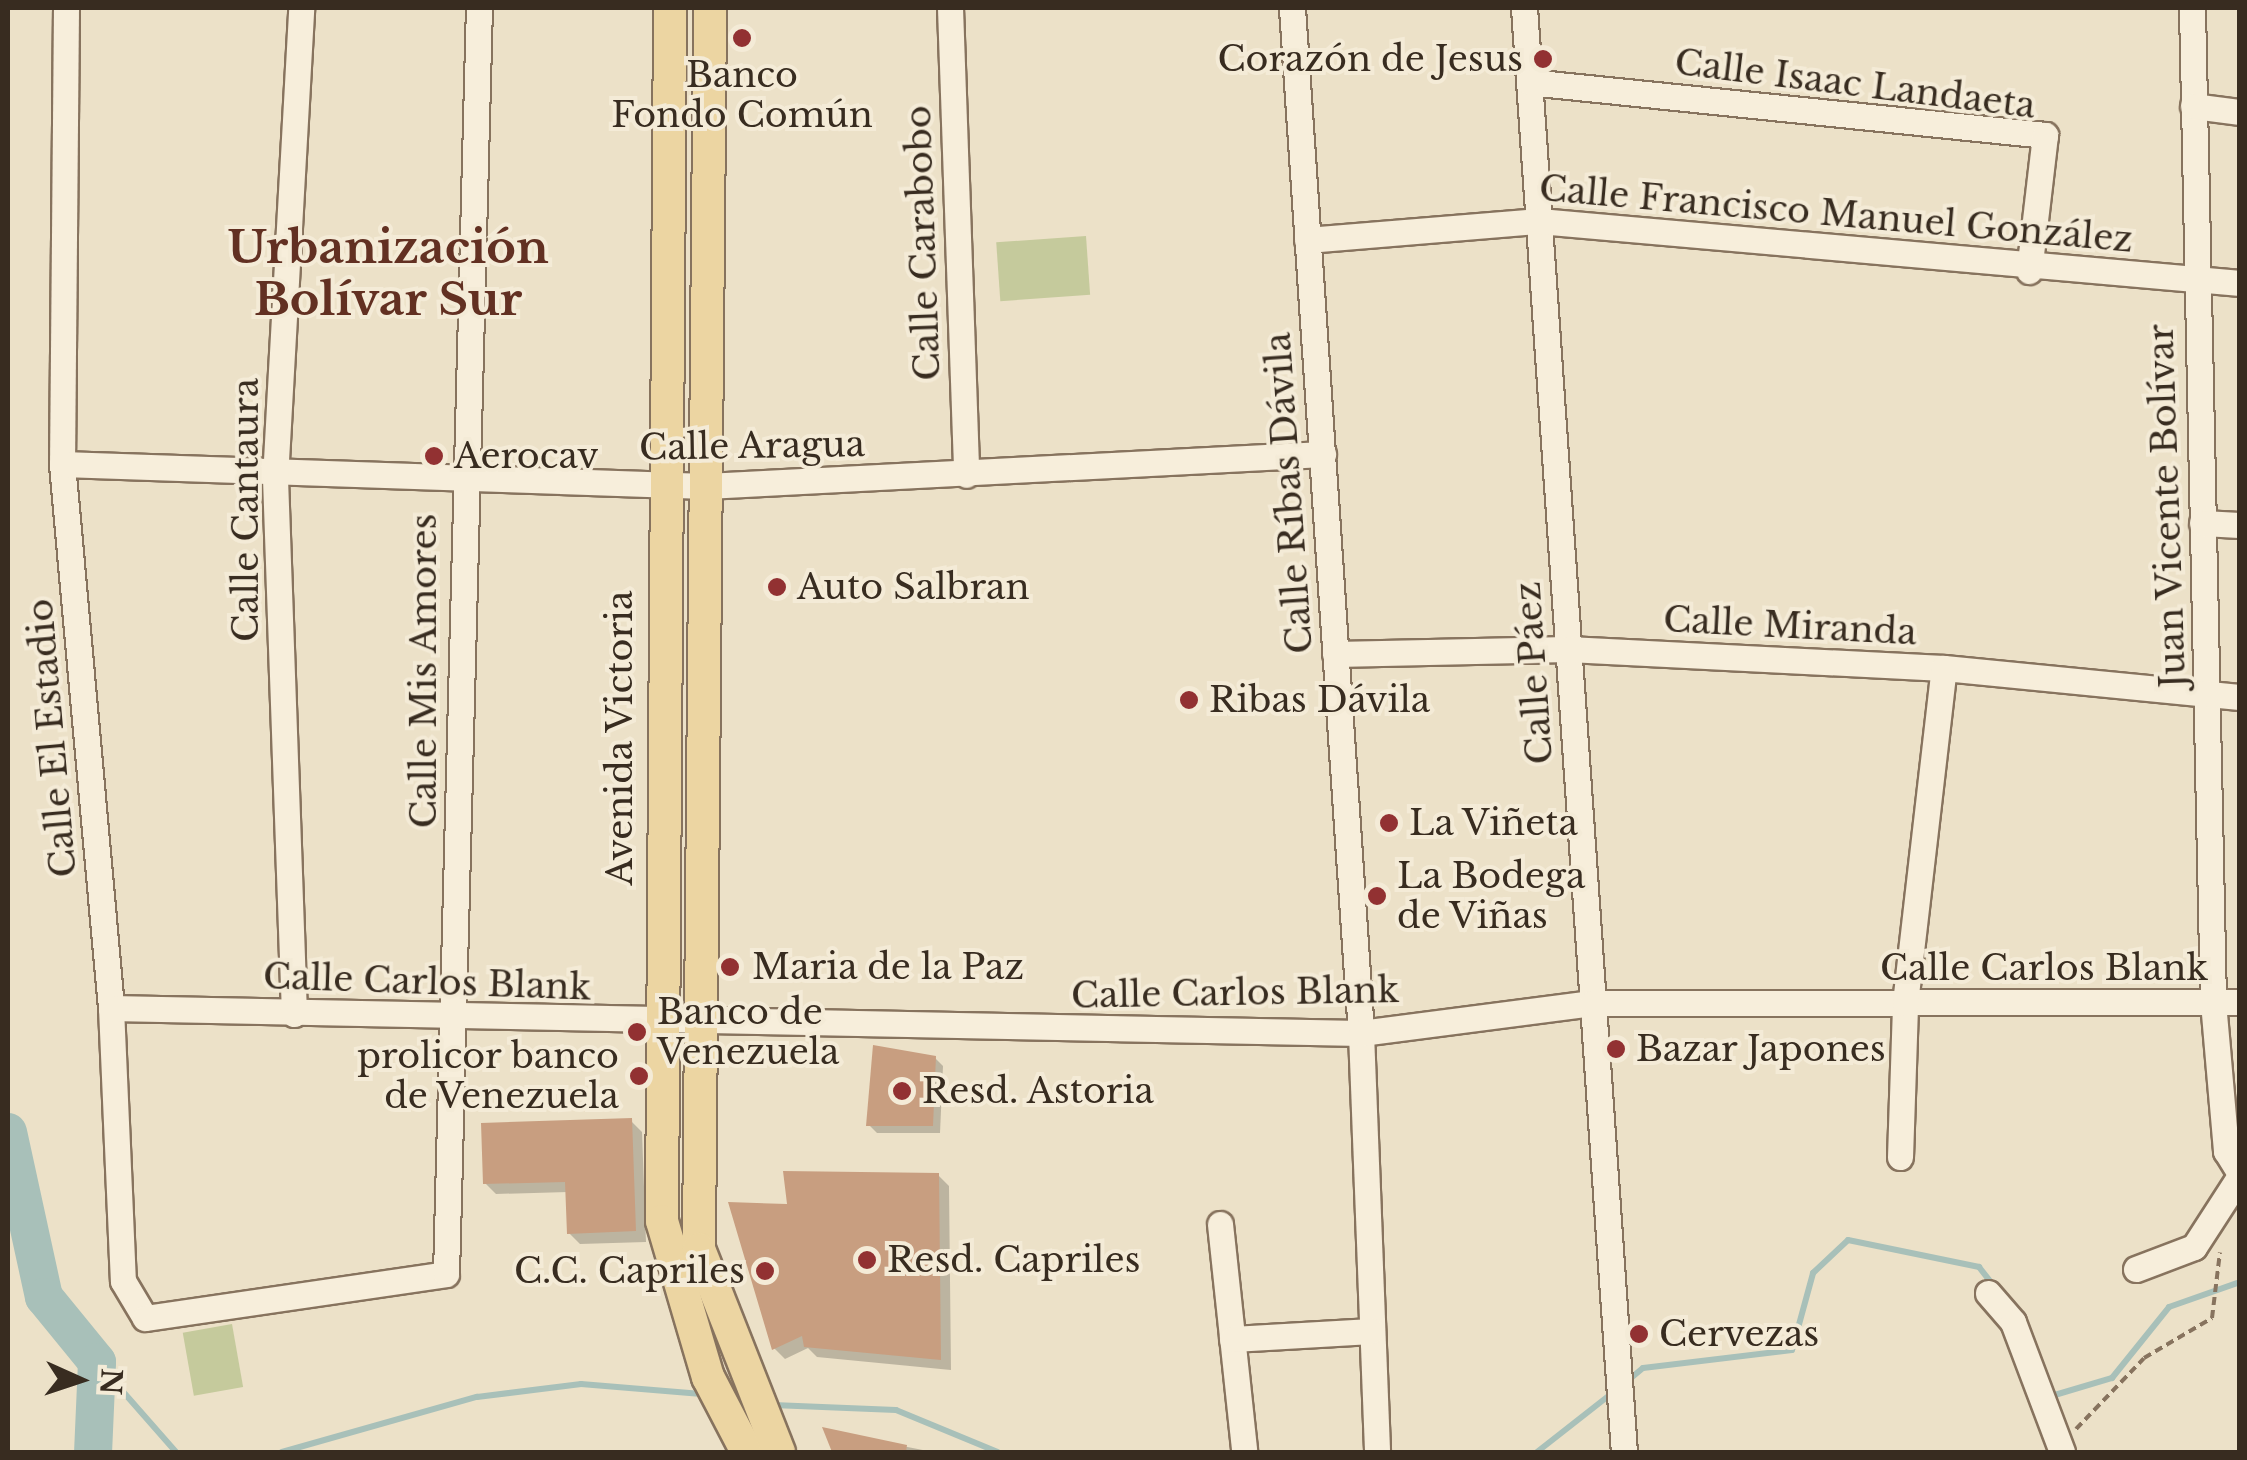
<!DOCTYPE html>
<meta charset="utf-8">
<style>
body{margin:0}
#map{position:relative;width:2247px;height:1460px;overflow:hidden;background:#ece1c8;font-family:"Libre Baskerville",serif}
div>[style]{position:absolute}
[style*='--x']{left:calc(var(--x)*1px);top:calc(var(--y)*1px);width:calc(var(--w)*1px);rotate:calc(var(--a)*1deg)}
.green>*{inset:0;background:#c5ca9c;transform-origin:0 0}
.shadow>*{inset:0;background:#0003}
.stream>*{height:6px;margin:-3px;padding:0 3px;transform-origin:3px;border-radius:3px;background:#a8c0b9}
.river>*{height:38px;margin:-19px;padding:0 19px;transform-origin:19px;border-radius:19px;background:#a8c0b9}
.building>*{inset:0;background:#c89e80}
.path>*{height:4px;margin-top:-2px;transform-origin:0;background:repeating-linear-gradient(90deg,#87735e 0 8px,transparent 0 13px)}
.roads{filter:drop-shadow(2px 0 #87735e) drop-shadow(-2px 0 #87735e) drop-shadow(0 2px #87735e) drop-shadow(0 -2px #87735e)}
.minor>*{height:25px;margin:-12.5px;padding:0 12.5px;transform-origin:12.5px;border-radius:12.5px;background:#f7eedb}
.major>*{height:32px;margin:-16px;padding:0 16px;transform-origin:16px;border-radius:16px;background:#ecd5a2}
.dots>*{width:28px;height:28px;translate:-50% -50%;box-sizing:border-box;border:5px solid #f4ebd7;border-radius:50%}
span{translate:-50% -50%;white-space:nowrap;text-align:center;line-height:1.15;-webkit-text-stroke:8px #f4ebd7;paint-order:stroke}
.poi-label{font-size:35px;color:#382c20}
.right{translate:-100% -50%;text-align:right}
.left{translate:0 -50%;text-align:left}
.street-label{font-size:35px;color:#382c20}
.district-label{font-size:45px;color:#623022;font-weight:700}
.frame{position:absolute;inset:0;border:10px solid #382c20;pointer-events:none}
.north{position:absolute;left:30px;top:1330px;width:100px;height:100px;-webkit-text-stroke:8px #f4ebd7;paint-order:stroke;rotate:93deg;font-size:28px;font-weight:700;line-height:40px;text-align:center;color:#382c20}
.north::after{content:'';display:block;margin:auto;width:35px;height:45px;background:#382c20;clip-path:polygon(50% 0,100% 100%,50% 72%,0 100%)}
</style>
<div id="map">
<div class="green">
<div style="left:1086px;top:236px;width:59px;height:90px;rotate:86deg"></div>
<div style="left:232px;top:1324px;width:64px;height:50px;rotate:80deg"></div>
</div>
<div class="shadow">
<div style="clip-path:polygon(935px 1058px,943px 1066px,940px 1133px,877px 1133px,869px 1125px)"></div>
<div style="clip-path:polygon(631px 1121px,642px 1132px,646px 1242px,580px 1244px,569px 1233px,568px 1192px,496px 1194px,485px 1183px)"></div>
<div style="clip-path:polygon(938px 1175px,949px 1186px,951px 1370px,817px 1357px,808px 1348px,785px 1359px,774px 1348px,789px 1206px)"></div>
<div style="clip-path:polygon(826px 1431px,933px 1452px,835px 1452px)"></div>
</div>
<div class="stream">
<div style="--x:97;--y:1362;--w:120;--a:48.7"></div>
<div style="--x:1625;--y:1383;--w:23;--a:-40"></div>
<div style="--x:1643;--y:1368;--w:150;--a:-6.9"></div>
<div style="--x:1792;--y:1350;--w:80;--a:-74.7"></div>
<div style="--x:1813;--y:1273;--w:48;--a:-43.3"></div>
<div style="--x:1848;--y:1240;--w:134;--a:11.6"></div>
<div style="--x:1979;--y:1267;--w:23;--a:52"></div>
<div style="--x:2048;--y:1397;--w:67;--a:-16.5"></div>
<div style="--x:2112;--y:1378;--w:91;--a:-51.2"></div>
<div style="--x:2169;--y:1307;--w:75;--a:-19.4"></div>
<div style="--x:773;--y:1405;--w:123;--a:2.3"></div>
<div style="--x:896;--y:1410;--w:110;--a:22.4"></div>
<div style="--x:282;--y:1452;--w:203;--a:-15.8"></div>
<div style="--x:477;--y:1397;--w:105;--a:-7.1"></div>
<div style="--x:581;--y:1384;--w:121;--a:4.7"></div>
<div style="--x:1537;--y:1452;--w:94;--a:-38.1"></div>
</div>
<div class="river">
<div style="--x:8;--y:1132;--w:169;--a:77.7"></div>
<div style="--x:44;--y:1297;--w:84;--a:50.8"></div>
<div style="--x:97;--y:1362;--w:90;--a:92.5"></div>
</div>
<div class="building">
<div style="clip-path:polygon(873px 1045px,936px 1056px,933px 1126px,866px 1126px)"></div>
<div style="clip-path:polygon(632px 1118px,636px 1231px,567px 1234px,565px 1182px,483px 1184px,481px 1123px)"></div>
<div style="clip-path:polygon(783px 1171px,939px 1173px,941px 1360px,804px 1347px,802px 1336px,772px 1350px,728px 1202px,787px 1204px)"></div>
<div style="clip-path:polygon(822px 1427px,907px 1445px,906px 1452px,832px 1452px)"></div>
</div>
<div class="path">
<div style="--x:2076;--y:1429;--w:98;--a:-46.2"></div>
<div style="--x:2144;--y:1358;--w:79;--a:-30.5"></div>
<div style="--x:2212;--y:1318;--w:66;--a:-83.1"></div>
</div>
<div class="roads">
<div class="minor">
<div style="--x:66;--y:8;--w:456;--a:90.5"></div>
<div style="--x:62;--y:464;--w:546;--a:84.85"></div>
<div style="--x:111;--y:1008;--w:273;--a:87.5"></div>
<div style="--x:123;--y:1281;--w:43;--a:59.3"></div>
<div style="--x:145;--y:1318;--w:304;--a:-8.3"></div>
<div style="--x:446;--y:1274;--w:1266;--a:-88.51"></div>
<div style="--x:950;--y:8;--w:467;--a:88"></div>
<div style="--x:1292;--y:8;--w:1027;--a:86.15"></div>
<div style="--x:1361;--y:1033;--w:419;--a:87.8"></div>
<div style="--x:1524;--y:8;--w:1447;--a:86.04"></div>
<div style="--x:2192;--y:8;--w:994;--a:88.79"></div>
<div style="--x:2213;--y:1002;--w:150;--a:85"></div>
<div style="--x:2226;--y:1151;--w:26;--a:58"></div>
<div style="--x:1529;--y:82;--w:519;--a:5.86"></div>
<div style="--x:2045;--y:135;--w:137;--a:96.7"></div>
<div style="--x:2193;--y:106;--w:47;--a:7.3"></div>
<div style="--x:1307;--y:240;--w:233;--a:-4.7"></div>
<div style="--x:1539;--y:221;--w:704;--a:5.05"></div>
<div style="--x:62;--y:464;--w:644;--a:1.96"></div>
<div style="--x:706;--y:486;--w:618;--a:-2.97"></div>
<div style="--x:2202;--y:523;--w:38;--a:3"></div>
<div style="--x:1335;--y:654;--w:233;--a:-1.2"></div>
<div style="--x:1568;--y:649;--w:376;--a:2.9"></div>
<div style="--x:1944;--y:668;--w:297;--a:5.6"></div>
<div style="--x:111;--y:1008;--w:1250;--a:1.15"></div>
<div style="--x:1361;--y:1033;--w:233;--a:-7.4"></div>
<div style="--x:1592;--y:1003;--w:648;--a:-0.09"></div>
<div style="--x:294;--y:1014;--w:536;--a:-92.03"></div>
<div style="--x:275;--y:478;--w:471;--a:-86.8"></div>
<div style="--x:1900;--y:1157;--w:154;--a:-88.1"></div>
<div style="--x:1905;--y:1003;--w:337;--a:-83.4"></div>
<div style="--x:1220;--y:1224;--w:227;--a:83.9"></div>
<div style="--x:2136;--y:1269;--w:62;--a:-20.8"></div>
<div style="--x:2194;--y:1247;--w:85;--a:-57.1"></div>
<div style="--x:1988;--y:1293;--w:38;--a:49"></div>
<div style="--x:2013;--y:1322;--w:139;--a:69.3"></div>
<div style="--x:1232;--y:1339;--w:140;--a:-3.3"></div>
</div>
<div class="major">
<div style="--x:670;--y:8;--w:1213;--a:90.38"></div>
<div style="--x:662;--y:1221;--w:163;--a:73.6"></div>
<div style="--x:708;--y:1377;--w:85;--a:62.5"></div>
<div style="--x:710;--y:8;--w:1241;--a:90.51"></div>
<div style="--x:699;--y:1249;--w:218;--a:68.5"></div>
</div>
</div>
<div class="dots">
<div style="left:742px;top:38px;background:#923132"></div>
<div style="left:1543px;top:59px;background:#923132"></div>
<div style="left:434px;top:456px;background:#923132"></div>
<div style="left:777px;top:587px;background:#923132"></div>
<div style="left:1189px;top:700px;background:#923132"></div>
<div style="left:1389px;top:823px;background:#923132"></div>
<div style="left:1377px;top:896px;background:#923132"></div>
<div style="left:730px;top:967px;background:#923132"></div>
<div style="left:637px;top:1032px;background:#923132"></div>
<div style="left:1616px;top:1049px;background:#923132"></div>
<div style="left:639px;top:1076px;background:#923132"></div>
<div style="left:902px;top:1091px;background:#923132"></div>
<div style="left:867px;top:1260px;background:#923132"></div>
<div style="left:765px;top:1271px;background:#923132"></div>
<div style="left:1639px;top:1334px;background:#923132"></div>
</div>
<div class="poi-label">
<span class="right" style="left:1523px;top:59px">Corazón de Jesus</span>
<span style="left:742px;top:95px">Banco<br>Fondo Común</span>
<span class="left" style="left:454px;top:456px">Aerocav</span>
<span class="left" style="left:797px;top:587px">Auto Salbran</span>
<span class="left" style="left:1209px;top:700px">Ribas Dávila</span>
<span class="left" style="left:1409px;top:823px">La Viñeta</span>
<span class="left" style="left:1397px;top:896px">La Bodega<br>de Viñas</span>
<span class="left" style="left:752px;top:967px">Maria de la Paz</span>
<span class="left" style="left:657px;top:1032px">Banco de<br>Venezuela</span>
<span class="left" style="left:1636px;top:1049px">Bazar Japones</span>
<span class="right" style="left:619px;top:1076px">prolicor banco<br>de Venezuela</span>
<span class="left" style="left:922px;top:1091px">Resd. Astoria</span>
<span class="left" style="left:887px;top:1260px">Resd. Capriles</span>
<span class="right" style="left:745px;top:1271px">C.C. Capriles</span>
<span class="left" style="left:1659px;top:1334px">Cervezas</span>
</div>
<div class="street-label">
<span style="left:1855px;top:84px;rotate:7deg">Calle Isaac Landaeta</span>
<span style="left:1836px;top:214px;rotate:5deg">Calle Francisco Manuel González</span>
<span style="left:923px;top:243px;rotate:-92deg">Calle Carabobo</span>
<span style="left:752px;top:446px;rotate:-1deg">Calle Aragua</span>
<span style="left:1289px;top:493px;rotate:-94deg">Calle Ríbas Dávila</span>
<span style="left:2167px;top:506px;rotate:-92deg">Juan Vicente Bolívar</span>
<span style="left:246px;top:510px;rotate:-90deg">Calle Cantaura</span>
<span style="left:1790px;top:626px;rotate:3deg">Calle Miranda</span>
<span style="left:424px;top:671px;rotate:-90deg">Calle Mis Amores</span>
<span style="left:1534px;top:673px;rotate:-94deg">Calle Páez</span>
<span style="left:52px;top:738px;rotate:-95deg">Calle El Estadio</span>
<span style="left:620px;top:738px;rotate:-90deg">Avenida Victoria</span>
<span style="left:2044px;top:968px">Calle Carlos Blank</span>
<span style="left:427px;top:982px;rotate:2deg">Calle Carlos Blank</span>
<span style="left:1235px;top:993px;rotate:-1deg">Calle Carlos Blank</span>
</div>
<div class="district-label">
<span style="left:388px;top:274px">Urbanización<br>Bolívar Sur</span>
</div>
<div class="frame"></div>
<div class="north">N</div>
</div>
